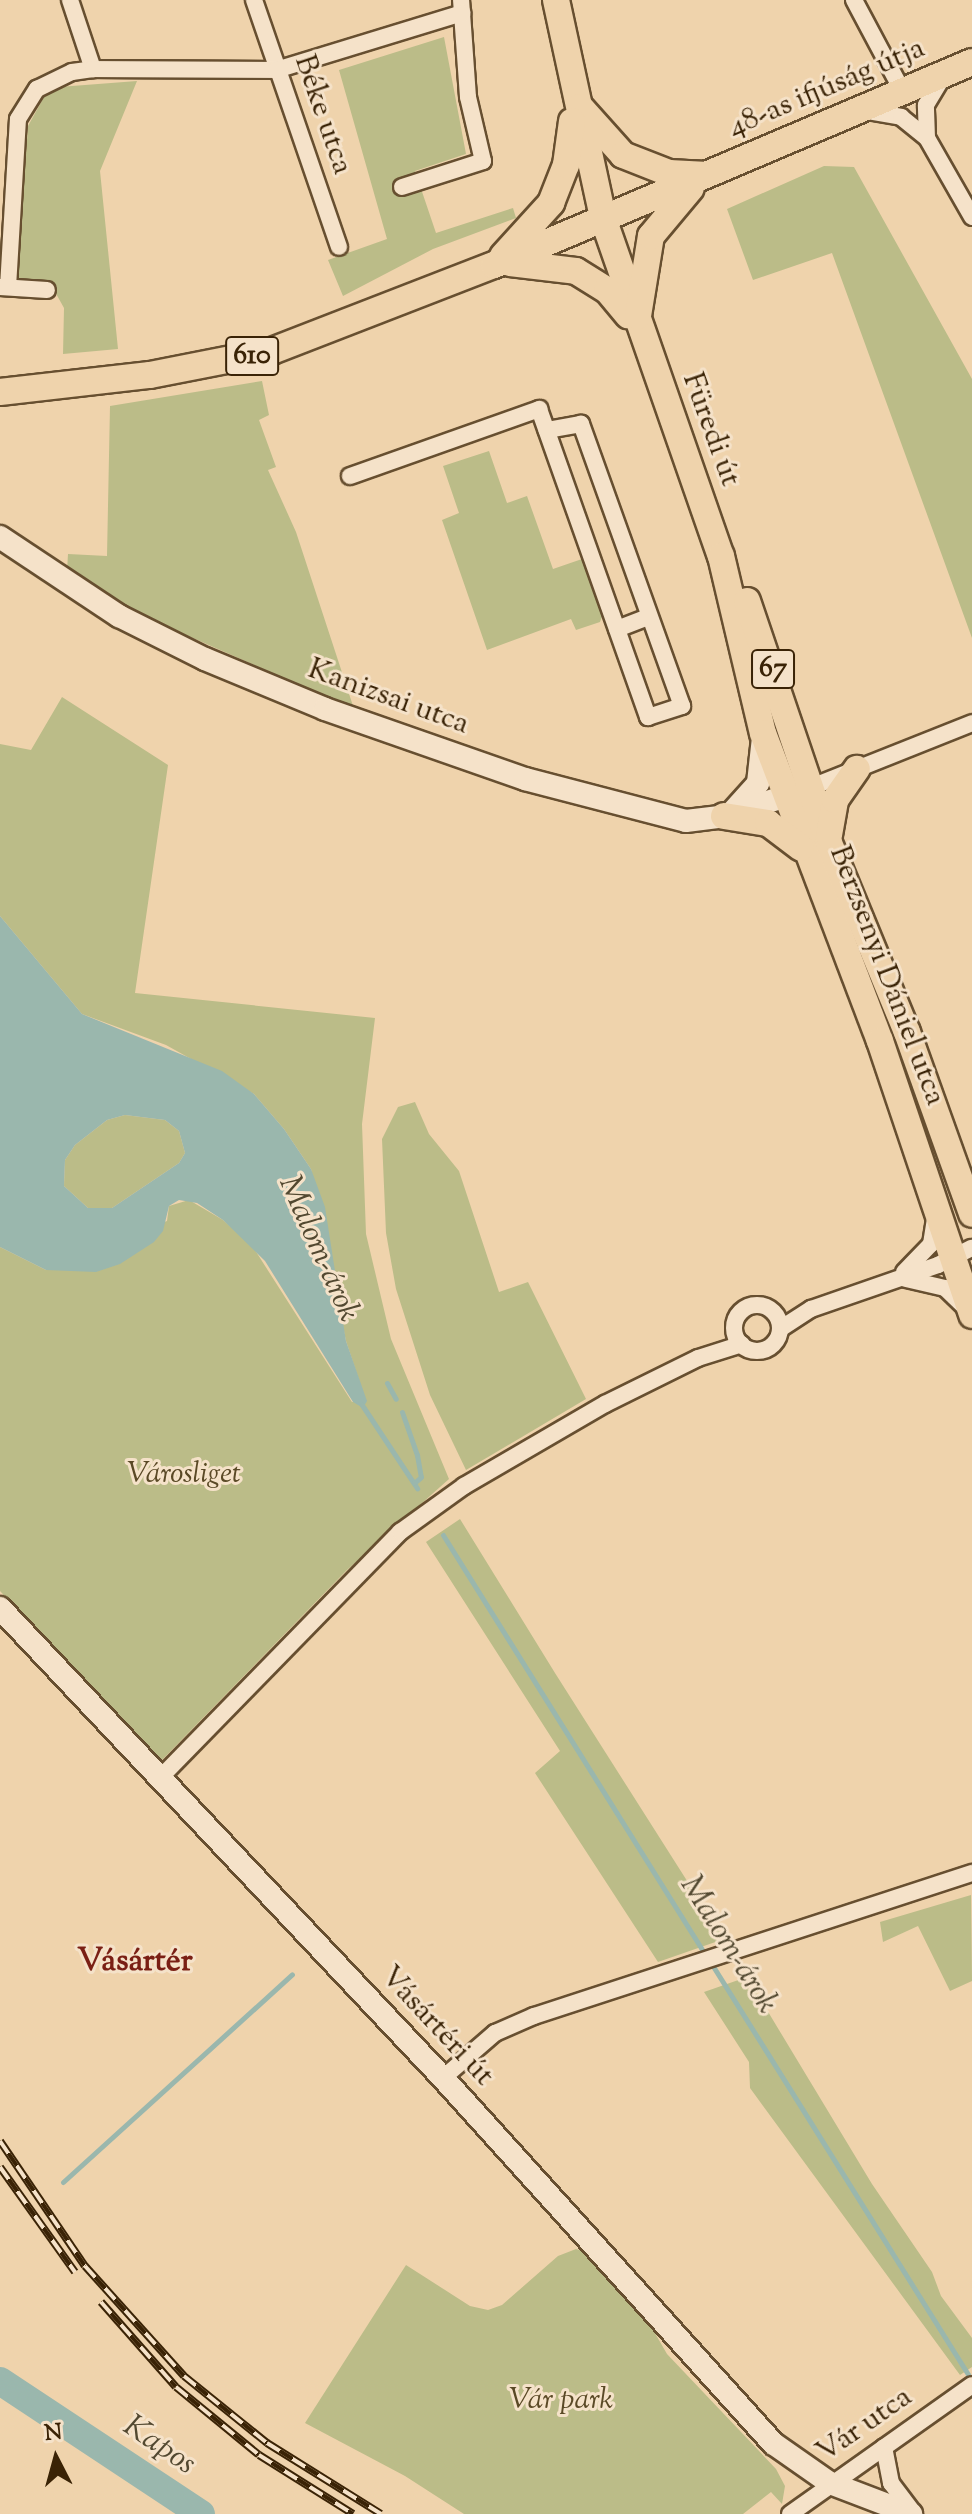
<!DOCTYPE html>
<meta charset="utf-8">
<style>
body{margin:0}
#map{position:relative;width:972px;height:2514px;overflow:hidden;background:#efd3ac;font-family:"Sorts Mill Goudy",serif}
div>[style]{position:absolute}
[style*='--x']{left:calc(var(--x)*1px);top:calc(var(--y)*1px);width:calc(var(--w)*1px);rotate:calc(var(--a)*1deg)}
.green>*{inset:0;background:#bbbc88}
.water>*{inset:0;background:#9ab7ad}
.stream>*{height:5px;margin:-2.5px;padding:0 2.5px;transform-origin:2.5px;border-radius:2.5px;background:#9ab7ad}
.river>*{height:28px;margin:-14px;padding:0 14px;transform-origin:14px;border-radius:14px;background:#9ab7ad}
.roads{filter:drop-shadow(2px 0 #674f30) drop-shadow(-2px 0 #674f30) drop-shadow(0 2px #674f30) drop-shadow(0 -2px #674f30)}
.street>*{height:16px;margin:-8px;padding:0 8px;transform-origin:8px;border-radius:8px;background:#f5e2c9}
.street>.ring{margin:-8px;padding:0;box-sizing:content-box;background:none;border:16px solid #f5e2c9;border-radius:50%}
.secondary>*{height:22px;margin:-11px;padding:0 11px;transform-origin:11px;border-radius:11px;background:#f5e2c9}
.primary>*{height:26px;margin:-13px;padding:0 13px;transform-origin:13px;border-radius:13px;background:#efd3ac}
.rail>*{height:8px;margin-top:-4px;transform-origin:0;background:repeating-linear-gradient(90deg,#f5e2c9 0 15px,#3a2306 0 30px);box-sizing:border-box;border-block:2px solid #3a2306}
span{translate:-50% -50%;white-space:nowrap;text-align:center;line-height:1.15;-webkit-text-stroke:6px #f5e2c9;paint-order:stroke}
.shield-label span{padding:2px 6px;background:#f5e2c9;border:2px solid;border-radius:6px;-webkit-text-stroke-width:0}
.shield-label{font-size:28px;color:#3a2306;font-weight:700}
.street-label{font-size:30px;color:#3a2306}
.park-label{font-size:30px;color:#5a4926;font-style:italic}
.water-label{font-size:32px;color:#524830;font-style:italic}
.neighbourhood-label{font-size:32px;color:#7a1f14;font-weight:700}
.north{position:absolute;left:16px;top:2418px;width:80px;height:80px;-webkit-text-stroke:6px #f5e2c9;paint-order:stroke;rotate:354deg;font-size:22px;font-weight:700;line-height:32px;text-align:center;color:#3a2306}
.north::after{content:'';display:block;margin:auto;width:28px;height:36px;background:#3a2306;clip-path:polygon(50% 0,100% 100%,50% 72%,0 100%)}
</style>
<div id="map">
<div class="green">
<div style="clip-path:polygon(444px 37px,466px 154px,415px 171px,436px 233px,513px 208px,516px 218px,433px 249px,343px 296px,328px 260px,387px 239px,339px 70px)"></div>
<div style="clip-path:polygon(137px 81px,100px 171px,118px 349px,63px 354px,64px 308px,49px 281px,17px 279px,28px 126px,44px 97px,59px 87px)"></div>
<div style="clip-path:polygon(824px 166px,854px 167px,972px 379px,972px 638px,832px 253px,753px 280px,727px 209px)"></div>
<div style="clip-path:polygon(262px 381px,269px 415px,259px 420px,276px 467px,268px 470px,296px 532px,354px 709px,120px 606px,67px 571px,68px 554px,107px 556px,110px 406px)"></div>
<div style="clip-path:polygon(489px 451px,507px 503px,527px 496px,553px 569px,582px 559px,603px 614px,600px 622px,576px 630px,571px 619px,487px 650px,442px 520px,459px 513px,443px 466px)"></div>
<div style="clip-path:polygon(62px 697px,168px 765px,135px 993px,375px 1018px,362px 1124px,366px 1234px,391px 1339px,449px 1479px,347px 1570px,161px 1761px,0 1591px,0 1247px,46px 1270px,167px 1221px,169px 1206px,189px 1200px,223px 1220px,253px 1247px,352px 1402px,366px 1401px,346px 1341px,311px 1169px,284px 1129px,254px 1094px,166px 1045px,82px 1014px,0 916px,0 744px,31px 750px)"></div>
<div style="clip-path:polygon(415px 1102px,429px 1134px,459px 1171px,499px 1292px,528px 1282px,586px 1399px,466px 1470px,430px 1395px,396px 1289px,386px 1233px,382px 1139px,398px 1107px)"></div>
<div style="clip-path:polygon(125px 1115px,165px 1120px,179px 1131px,185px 1153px,179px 1163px,112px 1208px,88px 1208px,64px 1186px,65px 1160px,75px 1145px,107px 1120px)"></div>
<div style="clip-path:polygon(460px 1519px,555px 1673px,724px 1939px,658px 1962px,535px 1773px,560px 1751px,426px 1542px)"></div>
<div style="clip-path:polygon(971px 1895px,972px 1981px,950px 1991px,918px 1926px,883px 1942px,880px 1922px)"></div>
<div style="clip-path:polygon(747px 1977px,872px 2184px,932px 2272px,941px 2296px,972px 2338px,972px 2367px,960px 2375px,750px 2088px,749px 2062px,704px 1992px)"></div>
<div style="clip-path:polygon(576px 2249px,586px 2252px,644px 2314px,667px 2354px,776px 2469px,785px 2486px,782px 2504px,771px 2492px,743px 2514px,464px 2514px,405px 2476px,305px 2423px,406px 2265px,470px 2306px,488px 2310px,502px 2305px,558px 2256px)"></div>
</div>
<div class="water">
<div style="clip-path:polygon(evenodd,0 916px,82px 1014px,222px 1071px,254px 1094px,284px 1129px,311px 1169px,325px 1207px,346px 1341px,367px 1401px,363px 1408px,353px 1402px,265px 1261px,223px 1220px,197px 1203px,179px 1200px,169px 1206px,163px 1231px,154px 1242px,120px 1264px,96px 1272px,46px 1270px,0 1247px,0 916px,125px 1115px,165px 1120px,179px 1131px,185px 1153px,179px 1163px,112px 1208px,88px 1208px,64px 1186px,65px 1160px,75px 1145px,107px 1120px,125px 1115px)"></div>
</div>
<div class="stream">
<div style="--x:387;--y:1383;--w:18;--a:61"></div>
<div style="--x:362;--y:1405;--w:100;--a:56.5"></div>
<div style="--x:402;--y:1412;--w:46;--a:70.8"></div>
<div style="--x:417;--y:1455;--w:22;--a:80"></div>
<div style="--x:421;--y:1477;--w:9;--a:139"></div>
<div style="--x:443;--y:1535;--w:495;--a:58"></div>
<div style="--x:711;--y:1963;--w:492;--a:58"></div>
<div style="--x:63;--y:2182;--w:309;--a:-42.2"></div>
</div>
<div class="river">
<div style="--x:0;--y:2381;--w:241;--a:33.5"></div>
</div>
<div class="roads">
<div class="street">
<div style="--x:70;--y:0;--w:73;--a:71.6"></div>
<div style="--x:254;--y:0;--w:261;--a:71"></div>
<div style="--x:854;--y:0;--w:104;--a:62"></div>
<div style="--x:868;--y:111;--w:34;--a:10"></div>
<div style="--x:901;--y:117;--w:33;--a:39"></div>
<div style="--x:927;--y:138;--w:91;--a:60.3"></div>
<div style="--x:927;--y:138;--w:33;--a:-92"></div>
<div style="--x:926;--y:105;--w:33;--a:-59"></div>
<div style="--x:402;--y:187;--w:85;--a:-17.8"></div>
<div style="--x:483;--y:161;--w:66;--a:-103.2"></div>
<div style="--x:468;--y:97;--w:97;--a:-94.1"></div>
<div style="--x:0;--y:287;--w:47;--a:3.7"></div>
<div style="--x:8;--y:287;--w:168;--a:-86.6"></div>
<div style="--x:18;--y:119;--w:36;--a:-58"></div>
<div style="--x:37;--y:89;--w:39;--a:-26"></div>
<div style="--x:72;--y:72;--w:21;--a:-8"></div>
<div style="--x:93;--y:69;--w:183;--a:0.3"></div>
<div style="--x:276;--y:70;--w:195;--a:-17"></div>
<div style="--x:350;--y:476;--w:201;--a:-19.5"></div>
<div style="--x:539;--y:409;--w:327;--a:70.5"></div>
<div style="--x:648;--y:717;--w:36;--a:-18"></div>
<div style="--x:682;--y:706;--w:300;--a:-109.7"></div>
<div style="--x:581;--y:424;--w:35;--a:170"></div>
<div style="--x:617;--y:629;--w:34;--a:-21"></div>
<div style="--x:804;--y:790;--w:181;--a:-21.7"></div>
<div style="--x:904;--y:1272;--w:39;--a:-46"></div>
<div style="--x:931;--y:1244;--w:25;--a:-81"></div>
<div style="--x:906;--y:1279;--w:40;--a:13"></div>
<div style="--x:945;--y:1288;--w:28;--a:44"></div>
<div class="ring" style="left:734px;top:1305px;width:30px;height:30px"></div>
<div style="--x:780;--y:1329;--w:37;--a:-33"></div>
<div style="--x:811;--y:1309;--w:134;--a:-19.1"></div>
<div style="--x:938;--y:1265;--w:38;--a:-27"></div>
<div style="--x:160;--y:1778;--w:344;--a:-45.7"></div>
<div style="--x:400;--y:1532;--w:79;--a:-35.7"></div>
<div style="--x:464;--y:1486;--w:163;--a:-30.2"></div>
<div style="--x:605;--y:1404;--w:104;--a:-26.3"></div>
<div style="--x:698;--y:1358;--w:46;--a:-17.7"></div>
<div style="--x:443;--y:2078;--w:69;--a:-40.9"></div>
<div style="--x:495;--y:2033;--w:43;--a:-23.6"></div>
<div style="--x:534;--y:2016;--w:461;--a:-18.1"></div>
<div style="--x:884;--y:2447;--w:37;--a:79"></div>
<div style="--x:891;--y:2483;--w:38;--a:53"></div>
<div style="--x:790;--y:2514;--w:223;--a:-35.3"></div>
</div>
<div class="secondary">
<div style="--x:0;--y:537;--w:143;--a:33.6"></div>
<div style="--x:119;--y:616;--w:96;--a:26.6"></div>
<div style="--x:205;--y:659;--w:130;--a:22.6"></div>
<div style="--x:325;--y:709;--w:212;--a:19.3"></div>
<div style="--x:525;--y:779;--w:166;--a:14.6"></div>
<div style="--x:686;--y:821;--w:38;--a:-7"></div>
<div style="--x:724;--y:816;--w:62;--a:-17.9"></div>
<div style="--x:734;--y:810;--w:36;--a:-48"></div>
<div style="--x:758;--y:783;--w:45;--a:-83.7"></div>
<div style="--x:0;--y:1608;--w:646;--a:46.69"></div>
<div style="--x:443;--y:2078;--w:493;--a:47.9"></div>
<div style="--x:774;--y:2444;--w:68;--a:34.9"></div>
<div style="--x:830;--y:2483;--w:87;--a:20.9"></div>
</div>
<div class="primary">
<div style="--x:556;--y:0;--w:223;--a:77.8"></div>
<div style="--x:603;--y:218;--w:358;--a:70.8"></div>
<div style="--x:721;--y:556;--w:182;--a:76.7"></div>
<div style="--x:763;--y:733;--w:329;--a:69.2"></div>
<div style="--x:880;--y:1041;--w:289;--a:71.4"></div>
<div style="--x:580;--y:107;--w:64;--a:48.1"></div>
<div style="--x:623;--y:155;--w:49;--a:21.4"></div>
<div style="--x:669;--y:173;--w:34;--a:3"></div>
<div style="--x:503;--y:256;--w:72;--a:-47.8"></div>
<div style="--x:551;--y:203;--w:41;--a:-68.5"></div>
<div style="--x:566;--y:165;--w:44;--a:-82.2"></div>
<div style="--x:510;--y:263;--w:66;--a:6.9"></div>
<div style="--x:576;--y:271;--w:36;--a:32"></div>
<div style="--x:607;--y:290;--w:33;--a:50"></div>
<div style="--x:638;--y:316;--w:81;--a:-80.8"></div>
<div style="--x:651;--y:236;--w:62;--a:-50.2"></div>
<div style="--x:0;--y:392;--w:151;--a:-6.5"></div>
<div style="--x:150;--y:375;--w:124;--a:-11.1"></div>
<div style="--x:272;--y:351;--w:238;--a:-21.2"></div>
<div style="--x:494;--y:265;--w:519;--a:-23.01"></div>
<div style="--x:747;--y:601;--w:256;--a:71.3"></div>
<div style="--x:829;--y:843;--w:204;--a:67.6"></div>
<div style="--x:907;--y:1032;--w:193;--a:70.3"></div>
<div style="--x:724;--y:816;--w:45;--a:9"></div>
<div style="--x:768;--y:823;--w:41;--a:37.1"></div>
<div style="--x:829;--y:835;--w:36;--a:-80"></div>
<div style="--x:835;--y:800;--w:38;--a:-55"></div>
</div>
</div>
<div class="rail">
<div style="--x:0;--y:2141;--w:151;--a:55.8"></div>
<div style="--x:85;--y:2266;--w:148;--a:48"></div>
<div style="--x:184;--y:2376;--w:107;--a:38.9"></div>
<div style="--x:267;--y:2443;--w:134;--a:31.9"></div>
<div style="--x:0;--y:2167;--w:129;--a:54.5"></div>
<div style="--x:101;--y:2302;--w:113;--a:48.6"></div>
<div style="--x:176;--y:2387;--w:107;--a:39.3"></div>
<div style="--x:259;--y:2455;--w:111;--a:32.1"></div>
</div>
<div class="shield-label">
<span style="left:252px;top:356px">610</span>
<span style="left:773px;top:669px">67</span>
</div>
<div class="street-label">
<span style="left:827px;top:89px;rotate:-23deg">48-as ifjúság útja</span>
<span style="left:322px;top:115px;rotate:71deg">Béke utca</span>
<span style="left:710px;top:430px;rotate:70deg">Füredi út</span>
<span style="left:388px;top:698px;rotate:20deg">Kanizsai utca</span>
<span style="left:886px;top:976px;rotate:69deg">Berzsenyi Dániel utca</span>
<span style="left:436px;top:2027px;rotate:47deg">Vásártéri út</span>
<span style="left:865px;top:2426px;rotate:-35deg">Vár utca</span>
</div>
<div class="park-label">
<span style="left:184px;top:1475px">Városliget</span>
<span style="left:561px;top:2401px">Vár park</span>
</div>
<div class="water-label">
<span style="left:318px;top:1249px;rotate:66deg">Malom-árok</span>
<span style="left:728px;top:1945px;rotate:58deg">Malom-árok</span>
<span style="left:159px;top:2446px;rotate:34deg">Kapos</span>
</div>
<div class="neighbourhood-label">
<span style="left:135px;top:1962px">Vásártér</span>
</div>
<div class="north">N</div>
</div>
